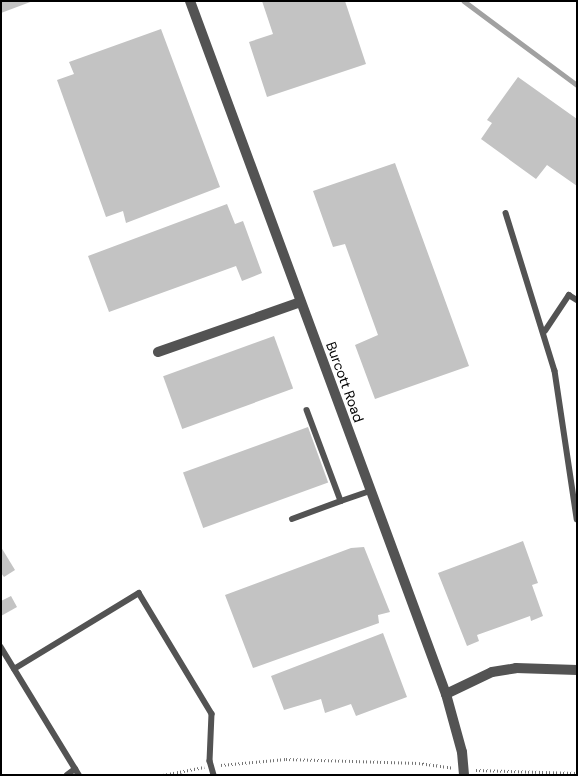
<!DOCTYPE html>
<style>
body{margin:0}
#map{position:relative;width:578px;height:776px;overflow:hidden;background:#fff;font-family:"DM Sans",sans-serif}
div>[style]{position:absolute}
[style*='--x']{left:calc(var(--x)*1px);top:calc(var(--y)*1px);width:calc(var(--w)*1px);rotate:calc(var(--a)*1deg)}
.stream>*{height:4.5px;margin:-2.25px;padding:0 2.25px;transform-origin:2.25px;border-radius:2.25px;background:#a1a1a1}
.building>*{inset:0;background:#c3c3c3;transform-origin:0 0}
.path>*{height:2.5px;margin-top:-1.25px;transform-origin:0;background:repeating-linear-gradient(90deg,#757575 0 1px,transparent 0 3.5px)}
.service>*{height:5.5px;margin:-2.75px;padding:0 2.75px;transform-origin:2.75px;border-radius:2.75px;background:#535353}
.minor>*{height:10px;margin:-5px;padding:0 5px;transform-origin:5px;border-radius:5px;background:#535353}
span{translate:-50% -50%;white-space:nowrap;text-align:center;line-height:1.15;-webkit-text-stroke:4.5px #fff;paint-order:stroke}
.street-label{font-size:14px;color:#000}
.frame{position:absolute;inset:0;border:2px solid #000;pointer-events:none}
</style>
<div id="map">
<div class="stream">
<div style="--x:464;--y:1;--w:141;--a:36.6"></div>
</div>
<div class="building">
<div style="clip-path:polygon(1px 1px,33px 1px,1px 13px)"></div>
<div style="clip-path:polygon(262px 1px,345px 1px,366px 64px,267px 97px,249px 42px,273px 34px)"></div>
<div style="clip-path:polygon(161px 29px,220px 187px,126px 223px,123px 211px,106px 217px,57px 80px,74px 74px,69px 62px)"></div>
<div style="clip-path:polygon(518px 77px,577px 119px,577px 186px,547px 165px,536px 179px,481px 139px,492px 123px,487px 120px)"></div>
<div style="clip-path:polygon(395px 163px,469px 366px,375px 399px,355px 345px,378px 335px,345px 244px,333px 247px,313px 191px)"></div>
<div style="clip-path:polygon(227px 204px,235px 224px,243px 221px,262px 273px,242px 281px,236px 266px,109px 312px,88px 256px)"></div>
<div style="left:274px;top:336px;width:56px;height:118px;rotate:70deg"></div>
<div style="left:308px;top:427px;width:59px;height:133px;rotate:70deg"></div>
<div style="clip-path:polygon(523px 541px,538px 583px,532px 585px,543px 616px,531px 621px,530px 616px,477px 635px,479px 641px,467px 646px,438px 573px)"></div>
<div style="clip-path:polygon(1px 547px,15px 570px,4px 577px,1px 573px)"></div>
<div style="clip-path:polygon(364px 547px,390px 612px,378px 615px,379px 623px,253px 668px,225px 595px,351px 548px)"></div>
<div style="clip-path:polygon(11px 596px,17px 607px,1px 616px,1px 601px)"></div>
<div style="clip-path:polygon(383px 633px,407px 697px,356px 716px,351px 704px,325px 713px,321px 699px,284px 710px,271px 676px)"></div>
</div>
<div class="path">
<div style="--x:221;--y:765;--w:65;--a:-5.3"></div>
<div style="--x:286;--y:759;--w:133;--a:1.7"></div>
<div style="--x:419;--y:763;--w:34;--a:8"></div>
<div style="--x:476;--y:770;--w:101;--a:1.7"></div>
<div style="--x:163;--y:775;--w:42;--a:-11"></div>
</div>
<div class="service">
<div style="--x:506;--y:213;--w:165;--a:72.8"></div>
<div style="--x:555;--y:371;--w:150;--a:81.5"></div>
<div style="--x:545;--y:331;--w:43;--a:-56.3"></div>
<div style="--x:569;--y:295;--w:9;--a:32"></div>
<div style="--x:307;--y:410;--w:97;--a:69.5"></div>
<div style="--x:341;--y:501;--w:31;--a:-19"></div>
<div style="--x:292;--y:519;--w:52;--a:-20.2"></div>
<div style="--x:1;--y:647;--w:150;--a:58.6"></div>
<div style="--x:14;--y:669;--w:146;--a:-31.3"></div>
<div style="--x:139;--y:593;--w:141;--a:58.9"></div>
<div style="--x:212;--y:714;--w:47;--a:92.4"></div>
<div style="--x:210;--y:761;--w:15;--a:74"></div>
<div style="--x:67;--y:775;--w:10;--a:-37"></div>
</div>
<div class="minor">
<div style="--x:190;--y:1;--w:739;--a:69.73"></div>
<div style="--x:446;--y:694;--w:60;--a:74.6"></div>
<div style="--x:462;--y:752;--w:23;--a:85"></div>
<div style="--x:158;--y:352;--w:151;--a:-19.3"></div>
<div style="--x:446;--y:694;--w:51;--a:-25.6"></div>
<div style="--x:492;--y:672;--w:24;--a:-9"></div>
<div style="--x:516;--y:668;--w:61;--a:1.9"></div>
</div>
<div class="street-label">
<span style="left:345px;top:382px;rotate:70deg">Burcott Road</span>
</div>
<div class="frame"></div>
</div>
